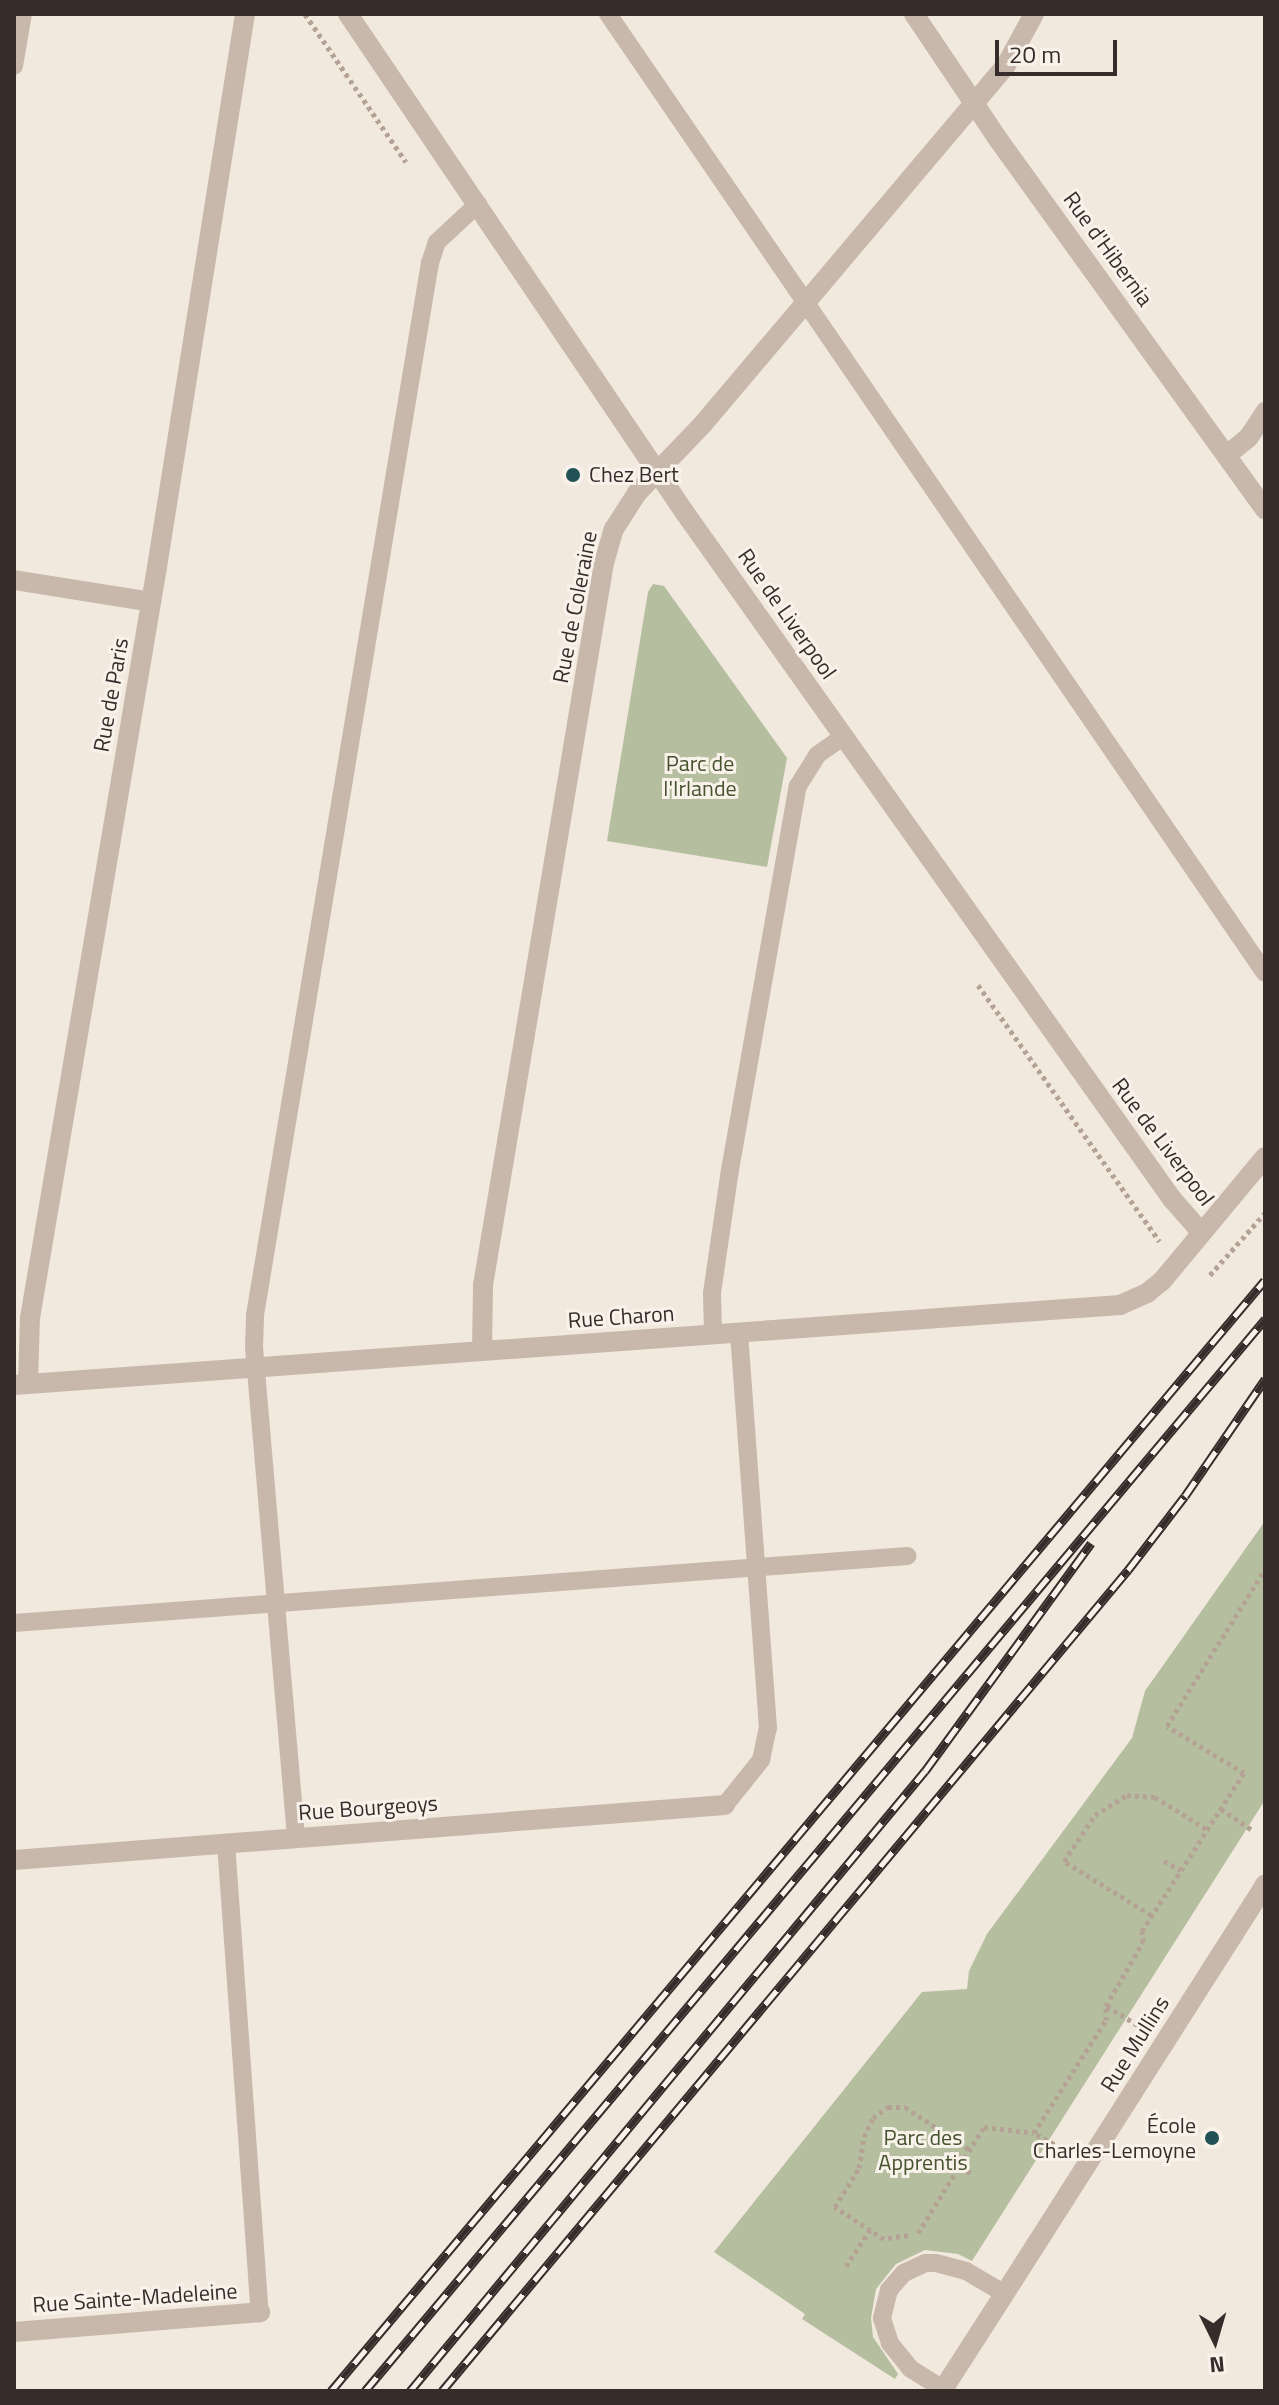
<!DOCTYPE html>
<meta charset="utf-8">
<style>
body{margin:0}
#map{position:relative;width:1279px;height:2405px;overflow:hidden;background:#f1e8de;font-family:"Titillium Web",sans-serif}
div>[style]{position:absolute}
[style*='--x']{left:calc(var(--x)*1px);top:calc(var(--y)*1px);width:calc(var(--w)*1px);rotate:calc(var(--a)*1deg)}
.green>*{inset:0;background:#b5bf9f}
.path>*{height:5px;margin-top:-2.5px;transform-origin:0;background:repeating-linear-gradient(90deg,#b4a295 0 4px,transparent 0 8px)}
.service>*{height:18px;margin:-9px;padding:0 9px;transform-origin:9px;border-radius:9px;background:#c8b8ab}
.pedestrian>*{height:20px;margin:-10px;padding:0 10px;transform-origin:10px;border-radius:10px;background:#c8b8ab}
.minor>*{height:20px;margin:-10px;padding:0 10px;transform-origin:10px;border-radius:10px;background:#c8b8ab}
.rail>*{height:9px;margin-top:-4.5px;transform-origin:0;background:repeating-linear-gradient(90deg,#f9f2ea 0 18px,#362d2a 0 36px);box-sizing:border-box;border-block:2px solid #362d2a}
.dots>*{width:22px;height:22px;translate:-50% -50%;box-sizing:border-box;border:4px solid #f9f2ea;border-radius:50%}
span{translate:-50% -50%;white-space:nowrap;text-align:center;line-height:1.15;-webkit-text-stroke:6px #f9f2ea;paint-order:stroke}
.street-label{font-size:22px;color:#362d2a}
.poi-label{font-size:22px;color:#362d2a}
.left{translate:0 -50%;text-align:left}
.right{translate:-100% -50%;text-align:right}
.park-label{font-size:22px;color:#46532f}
.frame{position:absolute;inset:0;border:16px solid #362d2a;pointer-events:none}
.north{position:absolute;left:1175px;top:2301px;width:80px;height:80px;-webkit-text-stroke:6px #f9f2ea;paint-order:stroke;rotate:175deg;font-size:22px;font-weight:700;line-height:32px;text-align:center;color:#362d2a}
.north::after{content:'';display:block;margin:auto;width:28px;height:36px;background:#362d2a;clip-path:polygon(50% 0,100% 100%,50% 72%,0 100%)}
.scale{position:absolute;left:995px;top:40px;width:122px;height:36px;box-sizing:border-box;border:4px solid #362d2a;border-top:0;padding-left:10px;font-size:24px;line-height:28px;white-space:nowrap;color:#362d2a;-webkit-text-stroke:6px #f9f2ea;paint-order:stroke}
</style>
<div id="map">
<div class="green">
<div style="clip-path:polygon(653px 584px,664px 586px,787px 758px,767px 867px,607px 841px,648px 592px)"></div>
<div style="clip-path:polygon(1265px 1521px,1265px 1800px,972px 2261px,958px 2254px,925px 2250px,896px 2264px,876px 2289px,871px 2318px,873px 2337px,898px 2374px,895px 2379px,802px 2319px,805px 2314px,714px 2252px,922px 1992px,967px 1989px,969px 1971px,987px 1934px,1132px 1738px,1145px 1691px)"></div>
</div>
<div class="path">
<div style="--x:305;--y:14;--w:179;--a:55.7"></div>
<div style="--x:978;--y:985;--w:314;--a:54.7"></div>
<div style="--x:1210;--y:1275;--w:83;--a:-48.4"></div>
<div style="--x:1221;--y:1809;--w:37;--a:34"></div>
<div style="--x:1164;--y:1861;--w:19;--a:28"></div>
<div style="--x:1151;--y:1915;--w:102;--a:-148.2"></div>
<div style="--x:1064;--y:1861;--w:55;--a:-56"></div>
<div style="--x:1095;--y:1815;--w:38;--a:-32"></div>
<div style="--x:1127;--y:1795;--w:28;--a:4"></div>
<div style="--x:1155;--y:1797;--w:62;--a:31.9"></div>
<div style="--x:1107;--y:2006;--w:38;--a:32"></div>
<div style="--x:1061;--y:2148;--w:31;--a:-151"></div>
<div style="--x:1034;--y:2133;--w:134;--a:-57.5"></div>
<div style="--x:1106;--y:2020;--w:14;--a:-90"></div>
<div style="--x:1106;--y:2006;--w:74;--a:-60"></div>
<div style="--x:1143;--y:1942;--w:11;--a:-95"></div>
<div style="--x:1142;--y:1931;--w:188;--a:-57.2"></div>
<div style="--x:1244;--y:1773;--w:90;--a:-148.6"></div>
<div style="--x:1167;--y:1726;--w:185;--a:-58"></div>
<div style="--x:960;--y:2167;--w:13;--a:29"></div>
<div style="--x:918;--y:2233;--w:125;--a:-58.1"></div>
<div style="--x:984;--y:2127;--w:50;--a:6.8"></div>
<div style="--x:908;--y:2235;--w:24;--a:171"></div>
<div style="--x:884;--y:2239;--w:59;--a:-146.9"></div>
<div style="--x:835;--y:2207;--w:46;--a:-58.4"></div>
<div style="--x:859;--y:2168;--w:31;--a:-81"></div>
<div style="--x:864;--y:2137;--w:21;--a:-65"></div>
<div style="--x:873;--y:2118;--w:19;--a:-36"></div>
<div style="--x:888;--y:2107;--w:17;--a:0"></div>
<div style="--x:905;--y:2107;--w:78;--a:33.5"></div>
<div style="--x:846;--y:2266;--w:43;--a:-56.3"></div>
</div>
<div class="service">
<div style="--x:608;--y:14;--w:1162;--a:55.59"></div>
<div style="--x:14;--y:66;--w:53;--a:-80.2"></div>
<div style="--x:713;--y:1334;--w:41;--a:-91.4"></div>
<div style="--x:712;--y:1293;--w:124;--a:-81.7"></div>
<div style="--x:730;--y:1170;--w:390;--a:-80"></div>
<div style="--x:798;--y:786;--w:36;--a:-58"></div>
<div style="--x:817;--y:755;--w:33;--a:-35"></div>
<div style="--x:14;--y:1623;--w:896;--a:-4.29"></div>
<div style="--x:725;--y:1805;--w:58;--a:-51.3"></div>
<div style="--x:761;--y:1760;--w:33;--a:-78"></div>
<div style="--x:768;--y:1728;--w:397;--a:-94.2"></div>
<div style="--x:296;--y:1837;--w:492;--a:-94.9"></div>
<div style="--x:254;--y:1347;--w:32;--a:-88"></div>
<div style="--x:255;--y:1315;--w:1066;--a:-80.56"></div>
<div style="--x:430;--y:263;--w:22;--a:-72"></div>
<div style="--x:437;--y:242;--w:56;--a:-42.8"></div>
<div style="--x:226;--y:1843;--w:470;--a:85.9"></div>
<div style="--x:943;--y:2389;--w:39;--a:-148"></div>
<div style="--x:910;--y:2368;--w:32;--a:-129"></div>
<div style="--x:890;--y:2343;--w:26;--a:-108"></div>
<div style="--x:882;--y:2318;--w:29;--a:-76"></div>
<div style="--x:889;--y:2290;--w:23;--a:-49"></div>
<div style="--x:904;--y:2273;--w:23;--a:-25"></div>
<div style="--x:925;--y:2263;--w:11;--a:0"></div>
<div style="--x:936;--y:2263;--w:31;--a:15"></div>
<div style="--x:966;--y:2271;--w:45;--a:30.5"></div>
</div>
<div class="pedestrian">
<div style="--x:1014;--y:2279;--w:464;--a:-57.5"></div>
</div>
<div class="minor">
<div style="--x:348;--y:14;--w:602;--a:55.97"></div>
<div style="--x:685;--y:513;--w:841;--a:54.63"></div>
<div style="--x:1172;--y:1199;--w:44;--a:48.7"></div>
<div style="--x:914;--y:14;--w:154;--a:56.1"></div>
<div style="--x:1000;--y:142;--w:453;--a:54.2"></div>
<div style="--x:1227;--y:455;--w:28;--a:-39"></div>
<div style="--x:1249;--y:437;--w:30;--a:-57"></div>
<div style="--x:14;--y:580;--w:139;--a:9.1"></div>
<div style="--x:482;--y:1351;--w:66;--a:-89.1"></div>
<div style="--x:483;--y:1285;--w:732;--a:-80.49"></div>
<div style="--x:604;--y:563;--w:35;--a:-74"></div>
<div style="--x:614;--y:529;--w:43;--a:-57.4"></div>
<div style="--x:637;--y:493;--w:95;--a:-46.3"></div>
<div style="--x:703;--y:424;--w:468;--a:-49.8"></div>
<div style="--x:1005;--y:67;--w:60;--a:-61.3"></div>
<div style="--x:28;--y:1384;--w:66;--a:-88.3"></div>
<div style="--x:30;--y:1318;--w:762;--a:-80.4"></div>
<div style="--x:157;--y:567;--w:560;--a:-80.96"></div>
<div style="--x:14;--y:1385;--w:1109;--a:-4.14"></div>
<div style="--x:1120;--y:1305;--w:30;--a:-24"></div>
<div style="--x:1147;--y:1293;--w:19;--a:-39"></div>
<div style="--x:1162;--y:1281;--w:161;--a:-50.3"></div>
<div style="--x:14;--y:1860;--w:713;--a:-4.42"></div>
<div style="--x:1263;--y:1888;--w:4;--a:-63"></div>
<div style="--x:14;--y:2332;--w:247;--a:-4.6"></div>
<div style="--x:942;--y:2391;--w:133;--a:-57.3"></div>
</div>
<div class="rail">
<div style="--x:331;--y:2391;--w:1451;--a:-49.95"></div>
<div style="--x:365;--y:2391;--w:1400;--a:-49.98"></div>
<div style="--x:410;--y:2391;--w:806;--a:-50.29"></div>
<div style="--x:925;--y:1771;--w:282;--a:-53.9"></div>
<div style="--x:442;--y:2391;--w:1070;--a:-50.12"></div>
<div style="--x:1128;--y:1570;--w:93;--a:-52.4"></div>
<div style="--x:1185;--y:1496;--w:142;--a:-55.6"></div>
</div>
<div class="dots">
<div style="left:573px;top:475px;background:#225255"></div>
<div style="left:1212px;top:2138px;background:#225255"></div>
</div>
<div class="street-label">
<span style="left:1108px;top:249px;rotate:54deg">Rue d'Hibernia</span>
<span style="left:575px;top:607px;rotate:-79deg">Rue de Coleraine</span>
<span style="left:787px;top:614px;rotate:55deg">Rue de Liverpool</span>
<span style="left:111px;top:695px;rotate:-80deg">Rue de Paris</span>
<span style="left:1163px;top:1142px;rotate:53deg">Rue de Liverpool</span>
<span style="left:621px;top:1317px;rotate:-4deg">Rue Charon</span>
<span style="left:368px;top:1808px;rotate:-4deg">Rue Bourgeoys</span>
<span style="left:1135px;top:2044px;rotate:-58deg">Rue Mullins</span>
<span style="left:135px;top:2298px;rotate:-4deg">Rue Sainte-Madeleine</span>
</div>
<div class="poi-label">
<span class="left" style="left:589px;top:475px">Chez Bert</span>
<span class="right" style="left:1196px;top:2138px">École<br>Charles-Lemoyne</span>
</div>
<div class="park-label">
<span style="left:700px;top:776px">Parc de<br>l'Irlande</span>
<span style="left:923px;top:2150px">Parc des<br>Apprentis</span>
</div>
<div class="frame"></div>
<div class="north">N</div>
<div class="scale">20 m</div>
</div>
